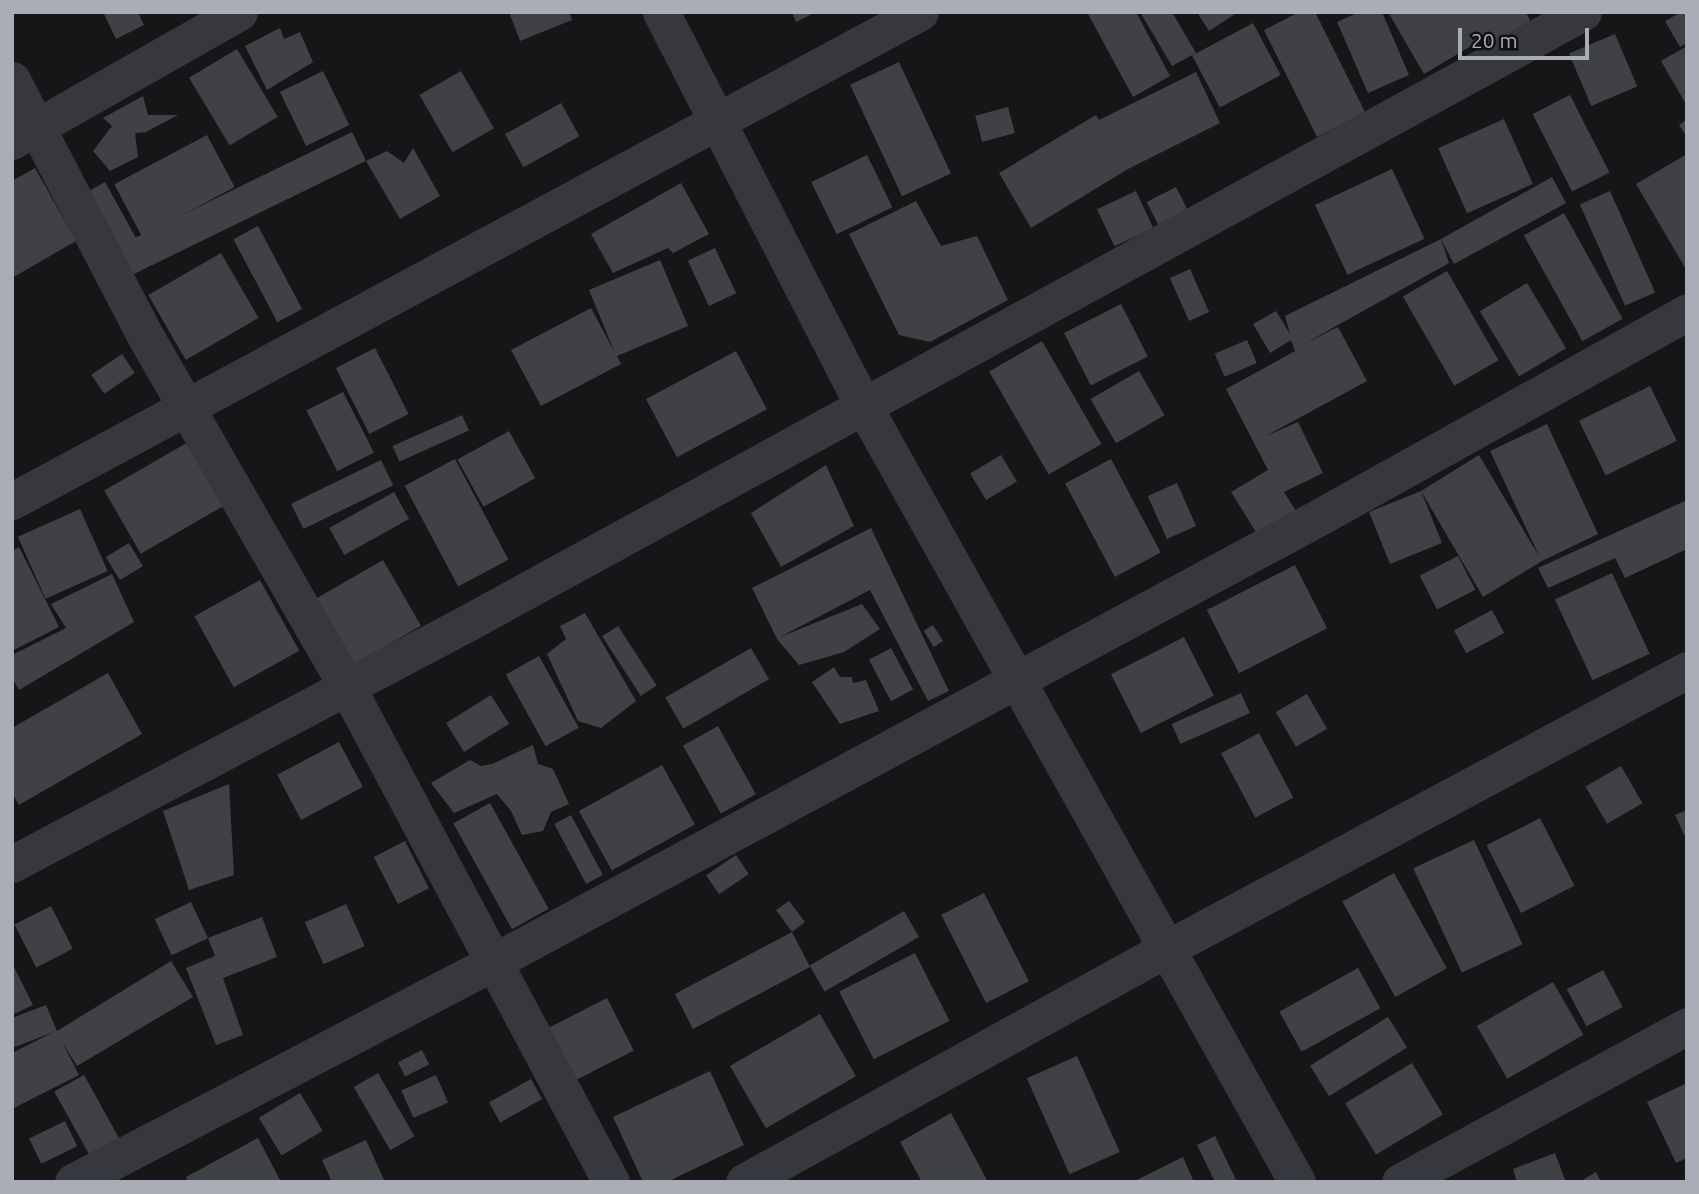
<!DOCTYPE html>
<style>
body{margin:0}
#map{position:relative;width:1699px;height:1194px;overflow:hidden;background:#161618;font-family:Ubuntu,sans-serif}
div>[style]{position:absolute}
[style*='--x']{left:calc(var(--x)*1px);top:calc(var(--y)*1px);width:calc(var(--w)*1px);rotate:calc(var(--a)*1deg)}
.building>*{inset:0;background:#404145;transform-origin:0 0}
.minor>*{height:37px;margin:-18.5px;padding:0 18.5px;transform-origin:18.5px;border-radius:18.5px;background:#37383d}
span{translate:-50% -50%;white-space:nowrap;text-align:center;line-height:1.15;-webkit-text-stroke:5px #111113;paint-order:stroke}
.frame{position:absolute;inset:0;border:14px solid #a8adb8;pointer-events:none}
.scale{position:absolute;left:1458px;top:28px;width:131px;height:32px;box-sizing:border-box;border:4px solid #a8adb8;border-top:0;padding-left:9px;font-size:21px;line-height:24px;white-space:nowrap;color:#a8adb8;-webkit-text-stroke:5px #111113;paint-order:stroke}
</style>
<div id="map">
<div class="building">
<div style="clip-path:polygon(103px 12px,138px 12px,144px 25px,116px 39px)"></div>
<div style="clip-path:polygon(509px 12px,569px 12px,572px 20px,520px 41px)"></div>
<div style="clip-path:polygon(792px 12px,816px 12px,796px 22px)"></div>
<div style="clip-path:polygon(1087px 12px,1136px 12px,1170px 76px,1133px 97px)"></div>
<div style="clip-path:polygon(1140px 12px,1172px 12px,1196px 53px,1172px 66px)"></div>
<div style="clip-path:polygon(1197px 12px,1238px 12px,1209px 31px)"></div>
<div style="clip-path:polygon(1299px 12px,1315px 12px,1365px 112px,1317px 137px,1264px 30px)"></div>
<div style="clip-path:polygon(1359px 12px,1382px 12px,1409px 75px,1368px 93px,1337px 22px)"></div>
<div style="clip-path:polygon(1388px 12px,1526px 12px,1532px 25px,1486px 46px,1483px 39px,1424px 74px)"></div>
<div style="clip-path:polygon(1681px 12px,1687px 12px,1687px 43px,1680px 47px,1665px 21px)"></div>
<div style="left:1253px;top:23px;width:59px;height:69px;rotate:62deg"></div>
<div style="clip-path:polygon(280px 28px,284px 39px,300px 32px,313px 62px,267px 90px,245px 46px)"></div>
<div style="left:1615px;top:34px;width:57px;height:50px;rotate:67deg"></div>
<div style="clip-path:polygon(1687px 46px,1687px 106px,1661px 61px)"></div>
<div style="left:237px;top:49px;width:79px;height:56px;rotate:59deg"></div>
<div style="left:899px;top:62px;width:123px;height:54px;rotate:65deg"></div>
<div style="left:323px;top:71px;width:60px;height:48px;rotate:64deg"></div>
<div style="left:461px;top:71px;width:66px;height:48px;rotate:60deg"></div>
<div style="clip-path:polygon(1196px 72px,1220px 123px,1128px 169px,1031px 228px,999px 173px,1096px 115px,1099px 120px)"></div>
<div style="left:1570px;top:95px;width:87px;height:42px;rotate:63deg"></div>
<div style="clip-path:polygon(143px 96px,148px 115px,178px 115px,146px 132px,135px 133px,138px 157px,110px 171px,93px 151px,112px 126px,103px 118px)"></div>
<div style="left:561px;top:103px;width:38px;height:64px;rotate:61deg"></div>
<div style="left:1008px;top:107px;width:27px;height:34px;rotate:75deg"></div>
<div style="left:1504px;top:119px;width:71px;height:72px;rotate:66deg"></div>
<div style="clip-path:polygon(1687px 119px,1687px 137px,1679px 125px)"></div>
<div style="left:352px;top:132px;width:32px;height:265px;rotate:64deg"></div>
<div style="left:207px;top:135px;width:59px;height:105px;rotate:62deg"></div>
<div style="clip-path:polygon(413px 148px,440px 196px,400px 219px,366px 161px,387px 151px,404px 163px)"></div>
<div style="clip-path:polygon(1687px 154px,1687px 271px,1636px 184px)"></div>
<div style="left:867px;top:155px;width:58px;height:62px;rotate:64deg"></div>
<div style="clip-path:polygon(35px 168px,76px 241px,12px 278px,12px 181px)"></div>
<div style="left:1392px;top:169px;width:77px;height:85px;rotate:65deg"></div>
<div style="clip-path:polygon(1552px 177px,1566px 203px,1454px 264px,1441px 239px,1449px 263px,1304px 344px,1338px 327px,1367px 381px,1266px 436px,1298px 422px,1323px 473px,1284px 492px,1299px 516px,1261px 540px,1231px 492px,1268px 470px,1226px 389px,1295px 351px,1291px 340px,1270px 353px,1253px 324px,1276px 311px,1290px 334px,1285px 316px,1441px 239px)"></div>
<div style="left:105px;top:182px;width:66px;height:23px;rotate:61deg"></div>
<div style="clip-path:polygon(681px 183px,709px 234px,673px 253px,668px 248px,613px 273px,591px 234px)"></div>
<div style="left:1176px;top:187px;width:35px;height:33px;rotate:63deg"></div>
<div style="left:1136px;top:191px;width:41px;height:43px;rotate:65deg"></div>
<div style="left:1610px;top:191px;width:111px;height:33px;rotate:66deg"></div>
<div style="clip-path:polygon(916px 201px,941px 246px,977px 236px,1008px 300px,930px 342px,899px 335px,849px 234px)"></div>
<div style="left:1564px;top:213px;width:121px;height:46px;rotate:61deg"></div>
<div style="left:258px;top:226px;width:94px;height:28px;rotate:62deg"></div>
<div style="left:715px;top:248px;width:50px;height:30px;rotate:65deg"></div>
<div style="left:221px;top:253px;width:75px;height:84px;rotate:60deg"></div>
<div style="clip-path:polygon(660px 260px,688px 326px,617px 356px,621px 364px,541px 406px,511px 350px,591px 308px,615px 353px,589px 290px)"></div>
<div style="left:1190px;top:269px;width:47px;height:22px;rotate:66deg"></div>
<div style="left:1447px;top:271px;width:103px;height:51px;rotate:60deg"></div>
<div style="left:1527px;top:283px;width:76px;height:55px;rotate:59deg"></div>
<div style="left:1121px;top:304px;width:59px;height:64px;rotate:63deg"></div>
<div style="left:1247px;top:340px;width:25px;height:35px;rotate:67deg"></div>
<div style="left:1042px;top:341px;width:119px;height:61px;rotate:60deg"></div>
<div style="left:375px;top:348px;width:74px;height:44px;rotate:63deg"></div>
<div style="left:736px;top:351px;width:66px;height:102px;rotate:62deg"></div>
<div style="left:122px;top:354px;width:23px;height:37px;rotate:56deg"></div>
<div style="left:1139px;top:371px;width:51px;height:56px;rotate:60deg"></div>
<div style="left:1650px;top:386px;width:61px;height:79px;rotate:64deg"></div>
<div style="left:343px;top:392px;width:68px;height:41px;rotate:63deg"></div>
<div style="left:462px;top:415px;width:17px;height:76px;rotate:66deg"></div>
<div style="clip-path:polygon(1547px 424px,1598px 534px,1542px 561px,1483px 597px,1421px 491px,1479px 455px,1540px 558px,1490px 451px)"></div>
<div style="left:509px;top:431px;width:54px;height:59px;rotate:61deg"></div>
<div style="left:190px;top:441px;width:73px;height:99px;rotate:60deg"></div>
<div style="left:1001px;top:455px;width:31px;height:36px;rotate:59deg"></div>
<div style="left:455px;top:459px;width:114px;height:57px;rotate:62deg"></div>
<div style="left:1111px;top:459px;width:106px;height:52px;rotate:62deg"></div>
<div style="left:381px;top:460px;width:28px;height:100px;rotate:64deg"></div>
<div style="clip-path:polygon(826px 465px,854px 526px,781px 567px,751px 513px)"></div>
<div style="left:1177px;top:483px;width:47px;height:32px;rotate:66deg"></div>
<div style="left:1421px;top:491px;width:56px;height:56px;rotate:68deg"></div>
<div style="left:394px;top:492px;width:31px;height:74px;rotate:61deg"></div>
<div style="clip-path:polygon(1687px 500px,1687px 549px,1625px 578px,1615px 558px,1548px 588px,1538px 568px)"></div>
<div style="left:80px;top:509px;width:68px;height:68px;rotate:66deg"></div>
<div style="clip-path:polygon(871px 528px,949px 691px,928px 701px,870px 590px,780px 637px,862px 604px,880px 629px,844px 652px,799px 665px,777px 639px,752px 588px)"></div>
<div style="left:129px;top:543px;width:27px;height:27px;rotate:59deg"></div>
<div style="clip-path:polygon(19px 547px,59px 627px,12px 651px,12px 551px)"></div>
<div style="left:1458px;top:556px;width:38px;height:43px;rotate:63deg"></div>
<div style="left:383px;top:560px;width:76px;height:87px;rotate:60deg"></div>
<div style="left:1295px;top:565px;width:71px;height:99px;rotate:63deg"></div>
<div style="left:1612px;top:573px;width:89px;height:63px;rotate:65deg"></div>
<div style="clip-path:polygon(112px 574px,134px 622px,19px 690px,12px 678px,12px 655px,66px 628px,51px 604px)"></div>
<div style="left:260px;top:580px;width:81px;height:75px;rotate:61deg"></div>
<div style="left:1492px;top:610px;width:26px;height:43px;rotate:62deg"></div>
<div style="clip-path:polygon(585px 613px,636px 701px,601px 728px,578px 721px,547px 654px,566px 639px,560px 626px)"></div>
<div style="left:933px;top:625px;width:19px;height:11px;rotate:58deg"></div>
<div style="left:618px;top:626px;width:71px;height:19px;rotate:57deg"></div>
<div style="left:1184px;top:637px;width:66px;height:82px;rotate:63deg"></div>
<div style="left:751px;top:648px;width:36px;height:99px;rotate:60deg"></div>
<div style="left:891px;top:648px;width:47px;height:25px;rotate:62deg"></div>
<div style="left:539px;top:656px;width:82px;height:38px;rotate:61deg"></div>
<div style="clip-path:polygon(834px 667px,840px 677px,852px 677px,853px 683px,866px 680px,879px 711px,840px 724px,812px 682px)"></div>
<div style="clip-path:polygon(108px 673px,142px 734px,19px 805px,12px 793px,12px 728px)"></div>
<div style="left:1241px;top:693px;width:22px;height:76px;rotate:66deg"></div>
<div style="left:1307px;top:694px;width:40px;height:36px;rotate:60deg"></div>
<div style="left:491px;top:695px;width:34px;height:53px;rotate:58deg"></div>
<div style="left:718px;top:726px;width:78px;height:40px;rotate:61deg"></div>
<div style="left:1259px;top:733px;width:73px;height:43px;rotate:62deg"></div>
<div style="left:339px;top:742px;width:51px;height:70px;rotate:62deg"></div>
<div style="clip-path:polygon(533px 745px,538px 764px,553px 769px,569px 804px,551px 812px,543px 831px,522px 835px,511px 811px,497px 794px,454px 813px,431px 783px,470px 760px,481px 766px,492px 764px)"></div>
<div style="left:662px;top:765px;width:68px;height:95px;rotate:61deg"></div>
<div style="left:1621px;top:766px;width:43px;height:41px;rotate:60deg"></div>
<div style="clip-path:polygon(229px 784px,234px 875px,189px 890px,163px 811px)"></div>
<div style="left:490px;top:803px;width:121px;height:42px;rotate:61deg"></div>
<div style="clip-path:polygon(1687px 810px,1687px 841px,1675px 815px)"></div>
<div style="left:571px;top:815px;width:68px;height:19px;rotate:62deg"></div>
<div style="left:1540px;top:818px;width:76px;height:60px;rotate:63deg"></div>
<div style="left:1474px;top:840px;width:115px;height:67px;rotate:65deg"></div>
<div style="left:405px;top:841px;width:53px;height:35px;rotate:63deg"></div>
<div style="left:736px;top:855px;width:23px;height:36px;rotate:56deg"></div>
<div style="left:1394px;top:873px;width:109px;height:59px;rotate:61deg"></div>
<div style="left:984px;top:893px;width:99px;height:48px;rotate:63deg"></div>
<div style="clip-path:polygon(789px 901px,805px 922px,792px 932px,810px 967px,693px 1029px,675px 994px,792px 932px,776px 910px)"></div>
<div style="left:191px;top:902px;width:40px;height:40px;rotate:65deg"></div>
<div style="left:346px;top:904px;width:46px;height:45px;rotate:66deg"></div>
<div style="left:51px;top:906px;width:48px;height:41px;rotate:63deg"></div>
<div style="left:904px;top:911px;width:30px;height:109px;rotate:60deg"></div>
<div style="clip-path:polygon(262px 917px,277px 957px,223px 978px,243px 1035px,216px 1045px,186px 968px,215px 956px,208px 938px)"></div>
<div style="left:915px;top:953px;width:76px;height:85px;rotate:63deg"></div>
<div style="clip-path:polygon(171px 961px,193px 997px,77px 1066px,62px 1042px,79px 1075px,12px 1109px,12px 1053px,54px 1032px,12px 1048px,12px 1018px,46px 1005px,57px 1031px)"></div>
<div style="clip-path:polygon(12px 963px,33px 1005px,12px 1015px)"></div>
<div style="left:1358px;top:968px;width:46px;height:90px;rotate:61deg"></div>
<div style="left:1603px;top:970px;width:42px;height:41px;rotate:62deg"></div>
<div style="left:1553px;top:982px;width:61px;height:88px;rotate:60deg"></div>
<div style="left:607px;top:998px;width:59px;height:67px;rotate:63deg"></div>
<div style="left:820px;top:1014px;width:72px;height:104px;rotate:60deg"></div>
<div style="left:1388px;top:1017px;width:36px;height:92px;rotate:58deg"></div>
<div style="left:422px;top:1050px;width:16px;height:27px;rotate:63deg"></div>
<div style="left:1077px;top:1056px;width:105px;height:55px;rotate:66deg"></div>
<div style="left:1412px;top:1063px;width:60px;height:78px;rotate:59deg"></div>
<div style="clip-path:polygon(710px 1071px,744px 1145px,667px 1182px,643px 1182px,613px 1117px)"></div>
<div style="left:378px;top:1073px;width:73px;height:28px;rotate:60deg"></div>
<div style="left:84px;top:1075px;width:73px;height:34px;rotate:61deg"></div>
<div style="left:436px;top:1075px;width:30px;height:38px;rotate:66deg"></div>
<div style="left:531px;top:1079px;width:23px;height:48px;rotate:61deg"></div>
<div style="clip-path:polygon(1687px 1083px,1687px 1158px,1676px 1163px,1647px 1102px)"></div>
<div style="left:300px;top:1093px;width:44px;height:48px;rotate:59deg"></div>
<div style="clip-path:polygon(951px 1113px,988px 1182px,922px 1182px,900px 1142px)"></div>
<div style="left:65px;top:1121px;width:28px;height:40px;rotate:64deg"></div>
<div style="clip-path:polygon(1215px 1136px,1237px 1182px,1215px 1182px,1197px 1145px)"></div>
<div style="clip-path:polygon(258px 1138px,281px 1182px,188px 1182px,186px 1177px)"></div>
<div style="clip-path:polygon(366px 1140px,385px 1182px,332px 1182px,322px 1160px)"></div>
<div style="clip-path:polygon(1555px 1153px,1566px 1182px,1517px 1182px,1513px 1169px)"></div>
<div style="clip-path:polygon(1183px 1157px,1194px 1182px,1133px 1182px)"></div>
<div style="clip-path:polygon(1596px 1172px,1601px 1182px,1579px 1182px)"></div>
</div>
<div class="minor">
<div style="--x:661;--y:12;--w:442;--a:62.8"></div>
<div style="--x:863;--y:405;--w:890;--a:60.81"></div>
<div style="--x:12;--y:80;--w:292;--a:62.5"></div>
<div style="--x:147;--y:339;--w:399;--a:60.1"></div>
<div style="--x:346;--y:685;--w:563;--a:61.93"></div>
<div style="--x:12;--y:141;--w:261;--a:-29.6"></div>
<div style="--x:12;--y:501;--w:1031;--a:-28.3"></div>
<div style="--x:12;--y:864;--w:517;--a:-27.9"></div>
<div style="--x:469;--y:622;--w:1270;--a:-28.7"></div>
<div style="--x:73;--y:1182;--w:474;--a:-27.6"></div>
<div style="--x:493;--y:962;--w:943;--a:-28.3"></div>
<div style="--x:1323;--y:515;--w:417;--a:-29.1"></div>
<div style="--x:744;--y:1182;--w:484;--a:-28.9"></div>
<div style="--x:1168;--y:948;--w:589;--a:-28.18"></div>
<div style="--x:1400;--y:1182;--w:327;--a:-28.5"></div>
</div>
<div class="frame"></div>
<div class="scale">20 m</div>
</div>
